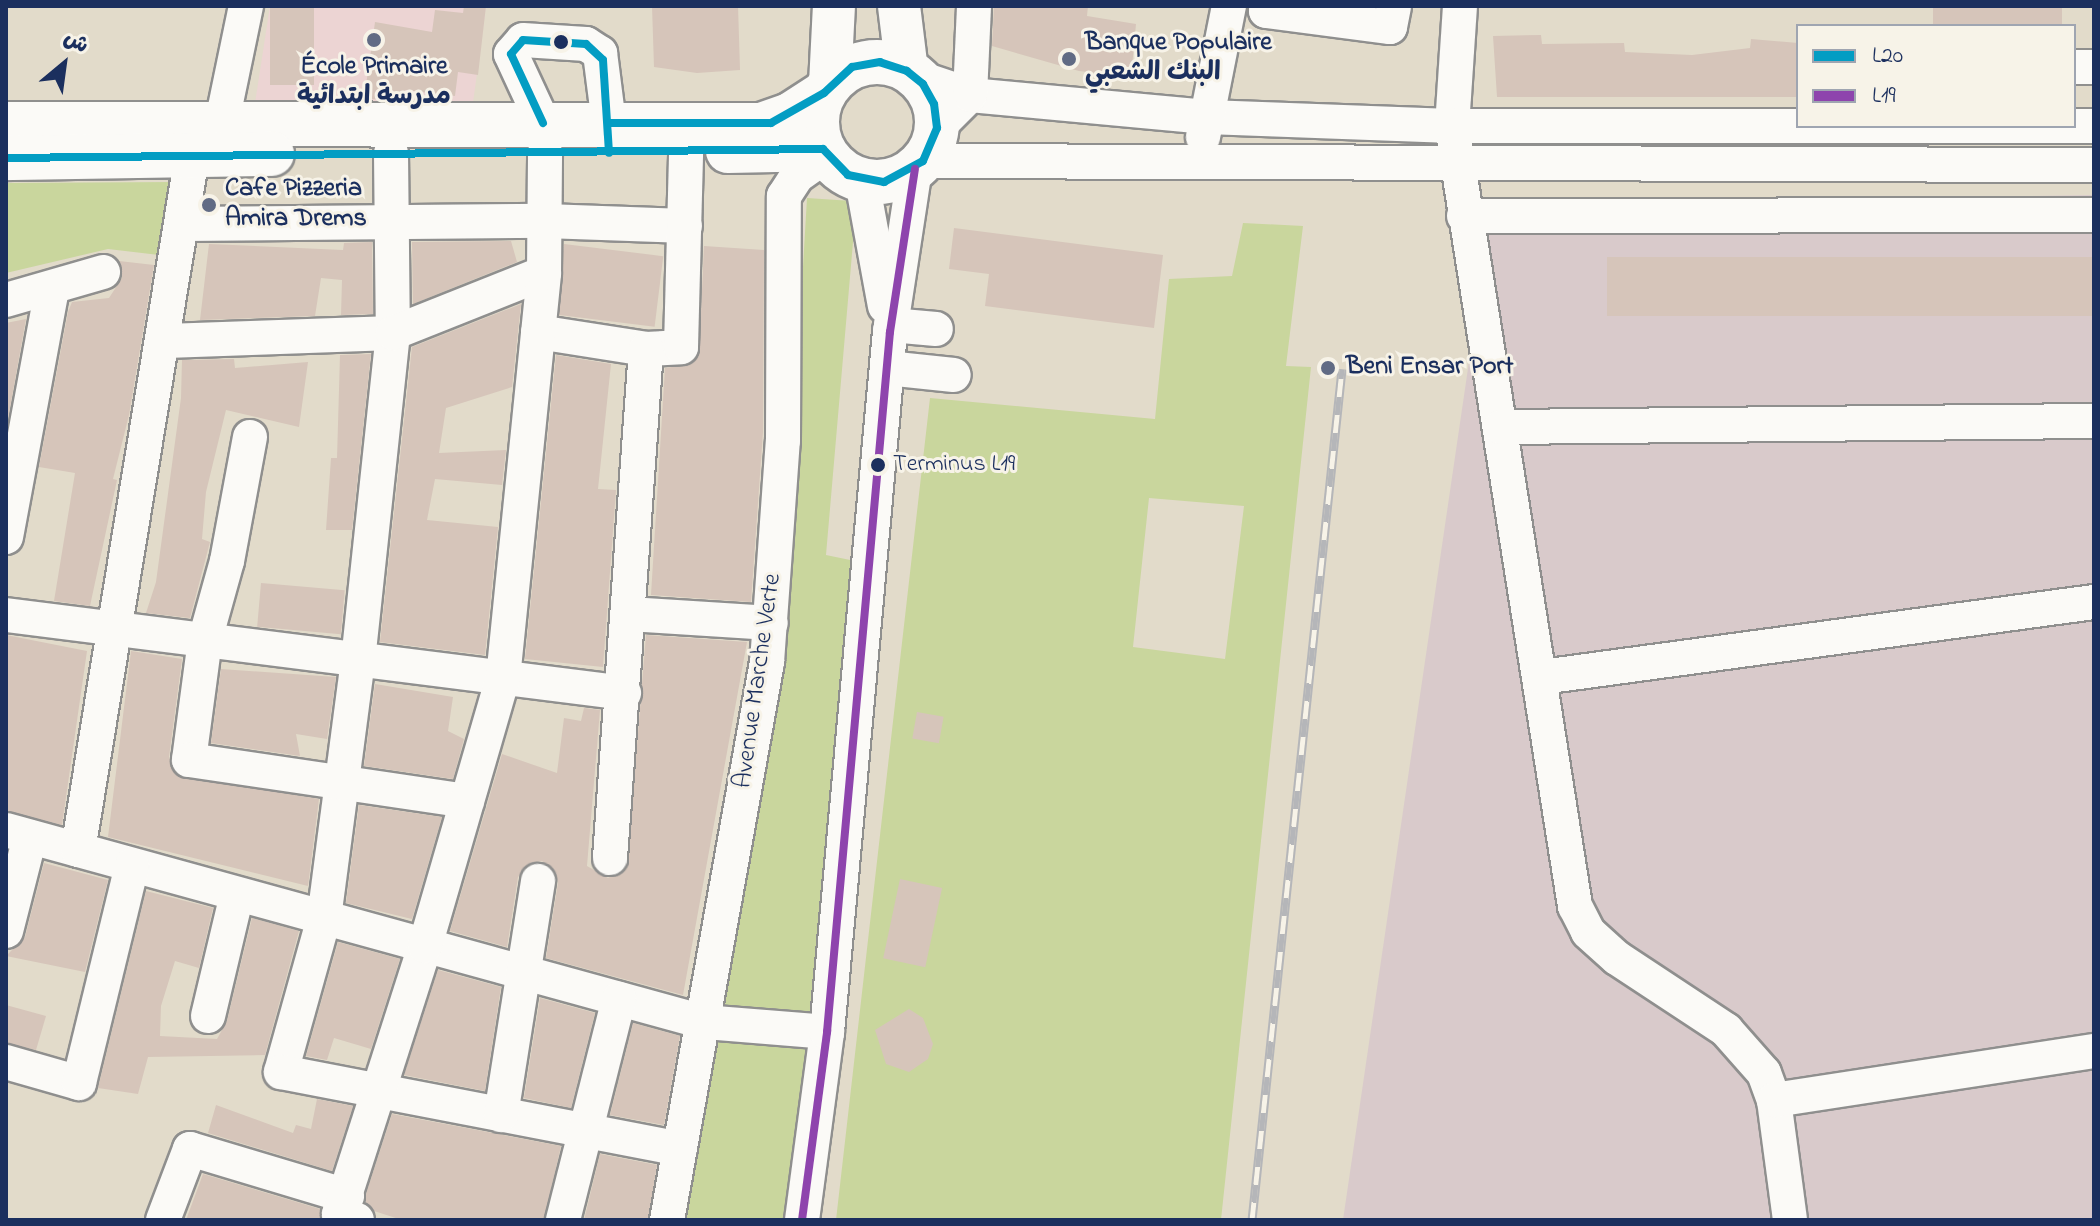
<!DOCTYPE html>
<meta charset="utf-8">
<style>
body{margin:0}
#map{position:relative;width:2100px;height:1226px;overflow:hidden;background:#e2dbca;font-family:"Indie Flower","Playpen Sans Arabic",sans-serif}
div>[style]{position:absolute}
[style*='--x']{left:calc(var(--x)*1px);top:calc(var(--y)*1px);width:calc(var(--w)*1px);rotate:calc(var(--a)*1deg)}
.built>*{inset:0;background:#ecd4d3}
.industrial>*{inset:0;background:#d9cacb}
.green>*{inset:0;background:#c9d69d}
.building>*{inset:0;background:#d6c5ba;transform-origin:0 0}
.roads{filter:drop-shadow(2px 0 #8f8f8e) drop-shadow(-2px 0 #8f8f8e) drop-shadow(0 2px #8f8f8e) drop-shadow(0 -2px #8f8f8e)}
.minor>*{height:34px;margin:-17px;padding:0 17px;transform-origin:17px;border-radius:17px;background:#fbfaf7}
.major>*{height:42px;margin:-21px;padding:0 21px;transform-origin:21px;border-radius:21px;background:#fbfaf7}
.highway>*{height:44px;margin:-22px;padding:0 22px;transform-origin:22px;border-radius:22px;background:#fbfaf7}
.highway>.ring{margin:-22px;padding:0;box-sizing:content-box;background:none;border:44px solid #fbfaf7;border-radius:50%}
.rail>*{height:9px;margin-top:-4.5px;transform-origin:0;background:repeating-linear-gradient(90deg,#f7f3e8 0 18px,#b5b6b9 0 36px);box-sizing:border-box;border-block:2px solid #b5b6b9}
.bus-1>*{height:8px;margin:-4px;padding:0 4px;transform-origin:4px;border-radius:4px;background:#039dc3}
.bus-2>*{height:8px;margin:-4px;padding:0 4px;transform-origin:4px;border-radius:4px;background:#8e44ad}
.dots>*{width:22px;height:22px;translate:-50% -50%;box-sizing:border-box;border:4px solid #f7f3e8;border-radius:50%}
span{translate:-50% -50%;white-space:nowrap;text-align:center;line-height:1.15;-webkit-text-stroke:6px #f7f3e8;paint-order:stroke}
.bus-label{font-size:24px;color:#1b2f5e}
.left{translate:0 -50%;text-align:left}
.poi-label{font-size:26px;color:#1b2f5e;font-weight:700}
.street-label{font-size:26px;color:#1b2f5e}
.frame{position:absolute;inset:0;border:8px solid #1b2f5e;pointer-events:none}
.legend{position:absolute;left:1796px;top:24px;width:280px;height:104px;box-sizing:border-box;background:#f7f3e8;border:2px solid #9fa5b1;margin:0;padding:10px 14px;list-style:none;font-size:24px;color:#1b2f5e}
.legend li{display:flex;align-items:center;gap:16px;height:40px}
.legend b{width:40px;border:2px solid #9fa5b1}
.north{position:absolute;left:24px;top:24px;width:80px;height:80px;-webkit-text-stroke:6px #f7f3e8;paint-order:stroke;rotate:29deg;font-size:22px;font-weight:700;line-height:32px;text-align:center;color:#1b2f5e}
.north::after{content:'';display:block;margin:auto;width:28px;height:36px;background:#1b2f5e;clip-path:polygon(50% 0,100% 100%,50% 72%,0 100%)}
</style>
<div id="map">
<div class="built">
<div style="clip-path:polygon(270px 6px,486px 6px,473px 103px,403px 99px,400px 109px,255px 103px)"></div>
</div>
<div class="industrial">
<div style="clip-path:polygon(2094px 195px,2094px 1220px,1343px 1220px,1492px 205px)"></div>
</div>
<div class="green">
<div style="clip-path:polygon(177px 182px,159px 255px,108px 249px,6px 273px,6px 183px)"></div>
<div style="clip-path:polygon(807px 198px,852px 201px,855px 219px,826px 555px,855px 561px,816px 1023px,717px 1013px,783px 612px)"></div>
<div style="clip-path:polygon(evenodd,1243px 223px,1303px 226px,1286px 366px,1311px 367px,1221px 1220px,836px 1220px,930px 398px,1155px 419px,1169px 279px,1232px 276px,1243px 223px,1149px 498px,1244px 506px,1225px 659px,1133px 647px,1149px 498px)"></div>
<div style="clip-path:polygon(716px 1036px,811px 1043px,787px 1220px,681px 1220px)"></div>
</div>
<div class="building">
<div style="left:270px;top:6px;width:44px;height:79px"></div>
<div style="clip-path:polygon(464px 6px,486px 6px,478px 75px,458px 72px,455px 96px,405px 90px,402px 100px,364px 99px,375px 22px,432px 32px,435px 10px,463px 13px)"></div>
<div style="clip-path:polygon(652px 6px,738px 6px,740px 70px,697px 73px,654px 67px)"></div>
<div style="clip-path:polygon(994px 6px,1088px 6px,1087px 16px,1136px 24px,1131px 77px,1079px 71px,992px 46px)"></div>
<div style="left:1933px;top:6px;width:129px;height:20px"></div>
<div style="clip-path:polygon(1541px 35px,1542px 44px,1624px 43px,1625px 52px,1692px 55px,1750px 48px,1751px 39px,1798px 43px,1798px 97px,1497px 97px,1493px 36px)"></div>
<div style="clip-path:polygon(954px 228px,1163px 255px,1154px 328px,985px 306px,989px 274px,949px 269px)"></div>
<div style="clip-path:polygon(511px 241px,517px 262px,413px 304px,412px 242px)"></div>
<div style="clip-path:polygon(372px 242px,373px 314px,341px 315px,342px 280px,321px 278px,315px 316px,200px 320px,209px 244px,343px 250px,344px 243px)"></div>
<div style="left:564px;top:244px;width:100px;height:71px;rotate:7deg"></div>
<div style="clip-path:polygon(704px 246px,764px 250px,763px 432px,751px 602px,651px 595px,665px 368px,691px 364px,699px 356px)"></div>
<div style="left:1607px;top:257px;width:487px;height:59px"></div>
<div style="clip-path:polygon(119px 261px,154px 265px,129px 415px,113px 479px,117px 480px,90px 606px,54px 601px,75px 473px,39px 467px,68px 312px,72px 302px,109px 298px,122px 278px)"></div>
<div style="clip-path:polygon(521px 304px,512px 387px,446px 408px,439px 453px,506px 450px,502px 485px,435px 479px,427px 520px,498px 527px,485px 655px,380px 642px,412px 347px)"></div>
<div style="clip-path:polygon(26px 319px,8px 419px,6px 418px,6px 323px)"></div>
<div style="clip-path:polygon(371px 354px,352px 530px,326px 530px,331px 458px,337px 458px,340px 355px)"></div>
<div style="clip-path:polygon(556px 355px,611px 364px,598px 489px,616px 490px,603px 667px,525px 659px)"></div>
<div style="clip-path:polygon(234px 359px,235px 368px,308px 362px,299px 427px,226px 410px,206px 492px,202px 539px,210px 542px,190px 618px,146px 613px,156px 582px,181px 398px,182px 360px)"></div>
<div style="left:261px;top:583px;width:84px;height:44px;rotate:5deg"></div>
<div style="clip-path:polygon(6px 635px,87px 651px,62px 825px,6px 811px)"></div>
<div style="clip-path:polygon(646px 635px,747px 642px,683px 995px,546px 958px,558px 883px,556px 873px,542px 861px,530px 863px,518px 877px,507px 947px,450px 931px,502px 754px,557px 773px,564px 718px,581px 721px,584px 708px,600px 710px,587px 866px,608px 878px,627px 868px)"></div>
<div style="clip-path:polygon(131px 651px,182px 659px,169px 757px,176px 775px,319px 799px,308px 886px,108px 837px)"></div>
<div style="clip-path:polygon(221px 669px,336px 677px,327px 739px,296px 734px,300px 756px,211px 743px)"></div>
<div style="clip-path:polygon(375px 684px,453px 697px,448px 731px,464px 739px,453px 779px,364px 766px)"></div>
<div style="left:917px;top:712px;width:27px;height:27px;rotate:10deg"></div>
<div style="clip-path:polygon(359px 805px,442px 817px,412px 919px,346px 903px)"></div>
<div style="clip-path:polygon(44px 863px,108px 880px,85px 972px,6px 956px,25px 937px)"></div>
<div style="left:900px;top:879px;width:43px;height:81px;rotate:12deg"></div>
<div style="clip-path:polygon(146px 891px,213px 908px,199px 968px,175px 961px,161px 1006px,160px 1036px,217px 1039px,227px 1021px,252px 918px,299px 931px,265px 1055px,148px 1057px,138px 1094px,98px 1088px)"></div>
<div style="clip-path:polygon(338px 942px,400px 959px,371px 1049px,334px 1038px,327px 1060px,306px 1056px)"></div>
<div style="clip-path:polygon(438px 970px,501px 987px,485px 1091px,404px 1075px)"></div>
<div style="clip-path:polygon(540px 998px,595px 1013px,571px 1108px,524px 1098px)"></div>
<div style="clip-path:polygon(6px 1005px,46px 1016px,36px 1050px,6px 1043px)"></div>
<div style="clip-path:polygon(909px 1009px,923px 1018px,933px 1044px,928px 1059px,909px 1072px,886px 1064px,875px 1030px)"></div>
<div style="clip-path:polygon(633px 1023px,680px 1036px,664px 1125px,610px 1115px)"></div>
<div style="clip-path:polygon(317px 1099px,353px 1106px,332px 1171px,208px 1133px,216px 1105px,293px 1133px,296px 1125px,311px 1129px)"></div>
<div style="clip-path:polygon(392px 1114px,561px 1146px,544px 1220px,402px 1220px,374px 1211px,366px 1203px,366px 1194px)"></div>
<div style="clip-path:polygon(600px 1154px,657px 1165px,648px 1220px,584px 1220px)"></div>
<div style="clip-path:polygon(203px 1174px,320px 1209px,320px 1220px,186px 1220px)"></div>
</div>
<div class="roads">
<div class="minor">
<div style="--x:1267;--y:6;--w:5;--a:101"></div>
<div style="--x:1266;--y:11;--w:125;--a:7.4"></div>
<div style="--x:1390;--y:27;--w:21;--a:-79"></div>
<div style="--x:1460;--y:6;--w:120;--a:93.8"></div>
<div style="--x:1452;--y:126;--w:790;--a:81.04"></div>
<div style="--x:1575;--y:906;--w:29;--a:63"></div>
<div style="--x:1588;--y:932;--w:39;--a:42"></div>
<div style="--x:1617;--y:958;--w:131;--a:33.4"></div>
<div style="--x:1726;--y:1030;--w:57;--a:48.5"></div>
<div style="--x:1764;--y:1073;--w:29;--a:70"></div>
<div style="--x:1774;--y:1100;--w:121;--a:82.4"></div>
<div style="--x:2074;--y:67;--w:20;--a:0"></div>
<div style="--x:914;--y:76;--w:59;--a:18.7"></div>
<div style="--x:970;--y:95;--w:238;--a:5.3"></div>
<div style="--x:1207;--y:117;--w:245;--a:2.1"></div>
<div style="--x:1452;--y:126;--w:642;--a:0"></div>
<div style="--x:543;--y:123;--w:76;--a:-114.9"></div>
<div style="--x:511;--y:54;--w:18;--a:-49"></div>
<div style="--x:523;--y:40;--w:63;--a:3.6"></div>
<div style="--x:586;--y:44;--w:17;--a:33"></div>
<div style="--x:600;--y:53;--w:71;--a:82.7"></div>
<div style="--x:937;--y:128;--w:47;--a:-45"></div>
<div style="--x:970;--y:95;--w:89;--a:-87.4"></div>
<div style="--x:1203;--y:137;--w:134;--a:-78.8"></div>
<div style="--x:217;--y:146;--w:143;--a:-78.3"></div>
<div style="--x:391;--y:153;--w:180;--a:89.4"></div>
<div style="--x:393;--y:333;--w:329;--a:96.1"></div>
<div style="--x:358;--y:660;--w:260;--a:97.5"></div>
<div style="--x:324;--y:918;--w:160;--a:105.6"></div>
<div style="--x:281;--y:1072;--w:406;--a:10.9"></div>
<div style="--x:923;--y:161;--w:1171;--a:0.2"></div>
<div style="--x:862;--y:181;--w:127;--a:79.6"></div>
<div style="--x:1464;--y:216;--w:630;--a:-0.09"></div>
<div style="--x:185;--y:224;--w:360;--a:-0.5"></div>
<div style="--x:545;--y:221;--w:140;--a:2"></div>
<div style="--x:6;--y:300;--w:101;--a:-16.1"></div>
<div style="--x:891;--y:325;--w:45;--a:5.1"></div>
<div style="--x:538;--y:332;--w:109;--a:8.9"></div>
<div style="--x:646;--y:349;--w:35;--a:-3"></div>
<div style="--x:681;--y:347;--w:196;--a:-88.5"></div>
<div style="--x:166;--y:341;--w:227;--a:-2"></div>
<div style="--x:393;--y:333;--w:162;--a:-21.7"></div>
<div style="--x:887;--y:368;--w:67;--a:6"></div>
<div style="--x:1501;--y:427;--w:593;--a:-0.58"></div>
<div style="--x:250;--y:437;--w:126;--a:100.5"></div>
<div style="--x:227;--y:561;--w:82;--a:105.6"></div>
<div style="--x:205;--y:640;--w:121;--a:97.6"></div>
<div style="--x:189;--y:760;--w:281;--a:8.4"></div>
<div style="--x:6;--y:537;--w:253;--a:-79.5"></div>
<div style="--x:629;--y:614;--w:142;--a:3.6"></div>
<div style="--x:6;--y:615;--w:623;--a:7.19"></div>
<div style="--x:1542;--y:677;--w:557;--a:-7.74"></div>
<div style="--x:6;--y:830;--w:724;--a:15.38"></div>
<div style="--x:704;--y:1022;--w:123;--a:4.6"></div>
<div style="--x:78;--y:850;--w:703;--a:-80.67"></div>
<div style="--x:610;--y:858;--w:510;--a:-85.95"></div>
<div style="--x:6;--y:931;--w:97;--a:-75.7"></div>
<div style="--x:208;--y:1016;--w:125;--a:-76.6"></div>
<div style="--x:6;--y:1062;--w:76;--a:16"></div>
<div style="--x:79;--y:1083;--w:224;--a:-76.3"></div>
<div style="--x:1774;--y:1100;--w:324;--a:-8.7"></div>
<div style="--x:501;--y:1115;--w:237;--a:-81"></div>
<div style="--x:163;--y:1220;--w:76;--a:-69.2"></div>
<div style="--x:190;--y:1149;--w:164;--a:16.7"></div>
<div style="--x:357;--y:1220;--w:19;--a:-162"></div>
<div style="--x:339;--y:1214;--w:281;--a:-72.2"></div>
<div style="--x:425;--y:946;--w:279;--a:-73.8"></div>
<div style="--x:503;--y:678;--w:407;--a:-84.2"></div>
<div style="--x:544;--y:273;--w:121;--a:-89.5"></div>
<div style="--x:563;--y:1220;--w:228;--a:-75.8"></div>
<div style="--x:667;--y:1220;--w:567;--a:-79.84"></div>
<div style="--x:767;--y:662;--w:222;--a:-85.9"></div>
<div style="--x:783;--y:441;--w:245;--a:-89.8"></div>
<div style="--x:784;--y:196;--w:24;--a:-57"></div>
<div style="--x:797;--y:176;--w:35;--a:-35"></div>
<div style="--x:802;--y:1220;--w:190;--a:-82.4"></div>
<div style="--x:827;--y:1032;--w:703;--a:-84.86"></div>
<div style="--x:890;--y:332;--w:165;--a:-81.3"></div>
</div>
<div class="major">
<div style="--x:899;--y:6;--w:65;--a:83"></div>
<div style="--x:830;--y:84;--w:78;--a:-87.1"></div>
</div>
<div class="highway">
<div class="ring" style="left:817px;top:62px;width:76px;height:76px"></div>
<div style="--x:6;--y:124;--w:755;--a:0.08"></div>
<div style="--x:761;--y:125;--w:31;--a:-19"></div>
<div style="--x:790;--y:115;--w:40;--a:-32.9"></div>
<div style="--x:728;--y:151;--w:95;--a:-1.2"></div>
<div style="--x:6;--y:158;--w:266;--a:-0.9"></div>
</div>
</div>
<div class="rail">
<div style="--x:1252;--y:1220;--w:856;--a:-83.96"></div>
</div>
<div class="bus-1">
<div style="--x:543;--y:123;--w:76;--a:-114.9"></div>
<div style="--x:511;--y:54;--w:18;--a:-49"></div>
<div style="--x:523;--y:40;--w:63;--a:3.6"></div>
<div style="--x:586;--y:44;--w:23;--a:43"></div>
<div style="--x:603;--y:60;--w:93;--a:86.3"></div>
<div style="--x:6;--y:158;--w:817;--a:-0.63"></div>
<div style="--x:823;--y:149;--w:36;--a:46"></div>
<div style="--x:848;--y:175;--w:37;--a:11"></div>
<div style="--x:884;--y:182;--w:44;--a:-28.3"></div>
<div style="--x:923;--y:161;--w:36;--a:-67"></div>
<div style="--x:937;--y:128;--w:24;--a:-97"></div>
<div style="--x:934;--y:104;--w:23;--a:-119"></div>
<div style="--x:923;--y:84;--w:21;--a:-141"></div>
<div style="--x:907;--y:71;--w:28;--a:-162"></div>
<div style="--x:880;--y:62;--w:28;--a:170"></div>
<div style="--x:852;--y:67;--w:38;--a:137"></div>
<div style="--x:824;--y:93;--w:61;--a:150.5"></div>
<div style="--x:771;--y:123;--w:162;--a:180"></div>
</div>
<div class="bus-2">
<div style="--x:802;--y:1220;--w:190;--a:-82.4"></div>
<div style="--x:827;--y:1032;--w:703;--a:-84.86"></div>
<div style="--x:890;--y:332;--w:165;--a:-81.3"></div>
</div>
<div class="dots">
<div style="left:374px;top:40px;background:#616b84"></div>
<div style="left:561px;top:42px;background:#1b2f5e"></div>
<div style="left:1069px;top:59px;background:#616b84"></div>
<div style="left:209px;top:205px;background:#616b84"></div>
<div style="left:1328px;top:368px;background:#616b84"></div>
<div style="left:878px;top:465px;background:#1b2f5e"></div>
</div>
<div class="bus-label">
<span class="left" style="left:893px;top:465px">Terminus L19</span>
</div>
<div class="poi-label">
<span class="left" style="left:1085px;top:59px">Banque Populaire<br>البنك الشعبي</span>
<span style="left:374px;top:83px">École Primaire<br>مدرسة ابتدائية</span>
<span class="left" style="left:225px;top:205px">Cafe Pizzeria<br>Amira Drems</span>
<span class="left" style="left:1346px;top:368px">Beni Ensar Port</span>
</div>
<div class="street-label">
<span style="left:759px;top:681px;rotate:-82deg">Avenue Marche Verte</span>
</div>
<div class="frame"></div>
<ul class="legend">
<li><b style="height:10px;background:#039dc3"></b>L20</li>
<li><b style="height:10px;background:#8e44ad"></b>L19</li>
</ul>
<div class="north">ش</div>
</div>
